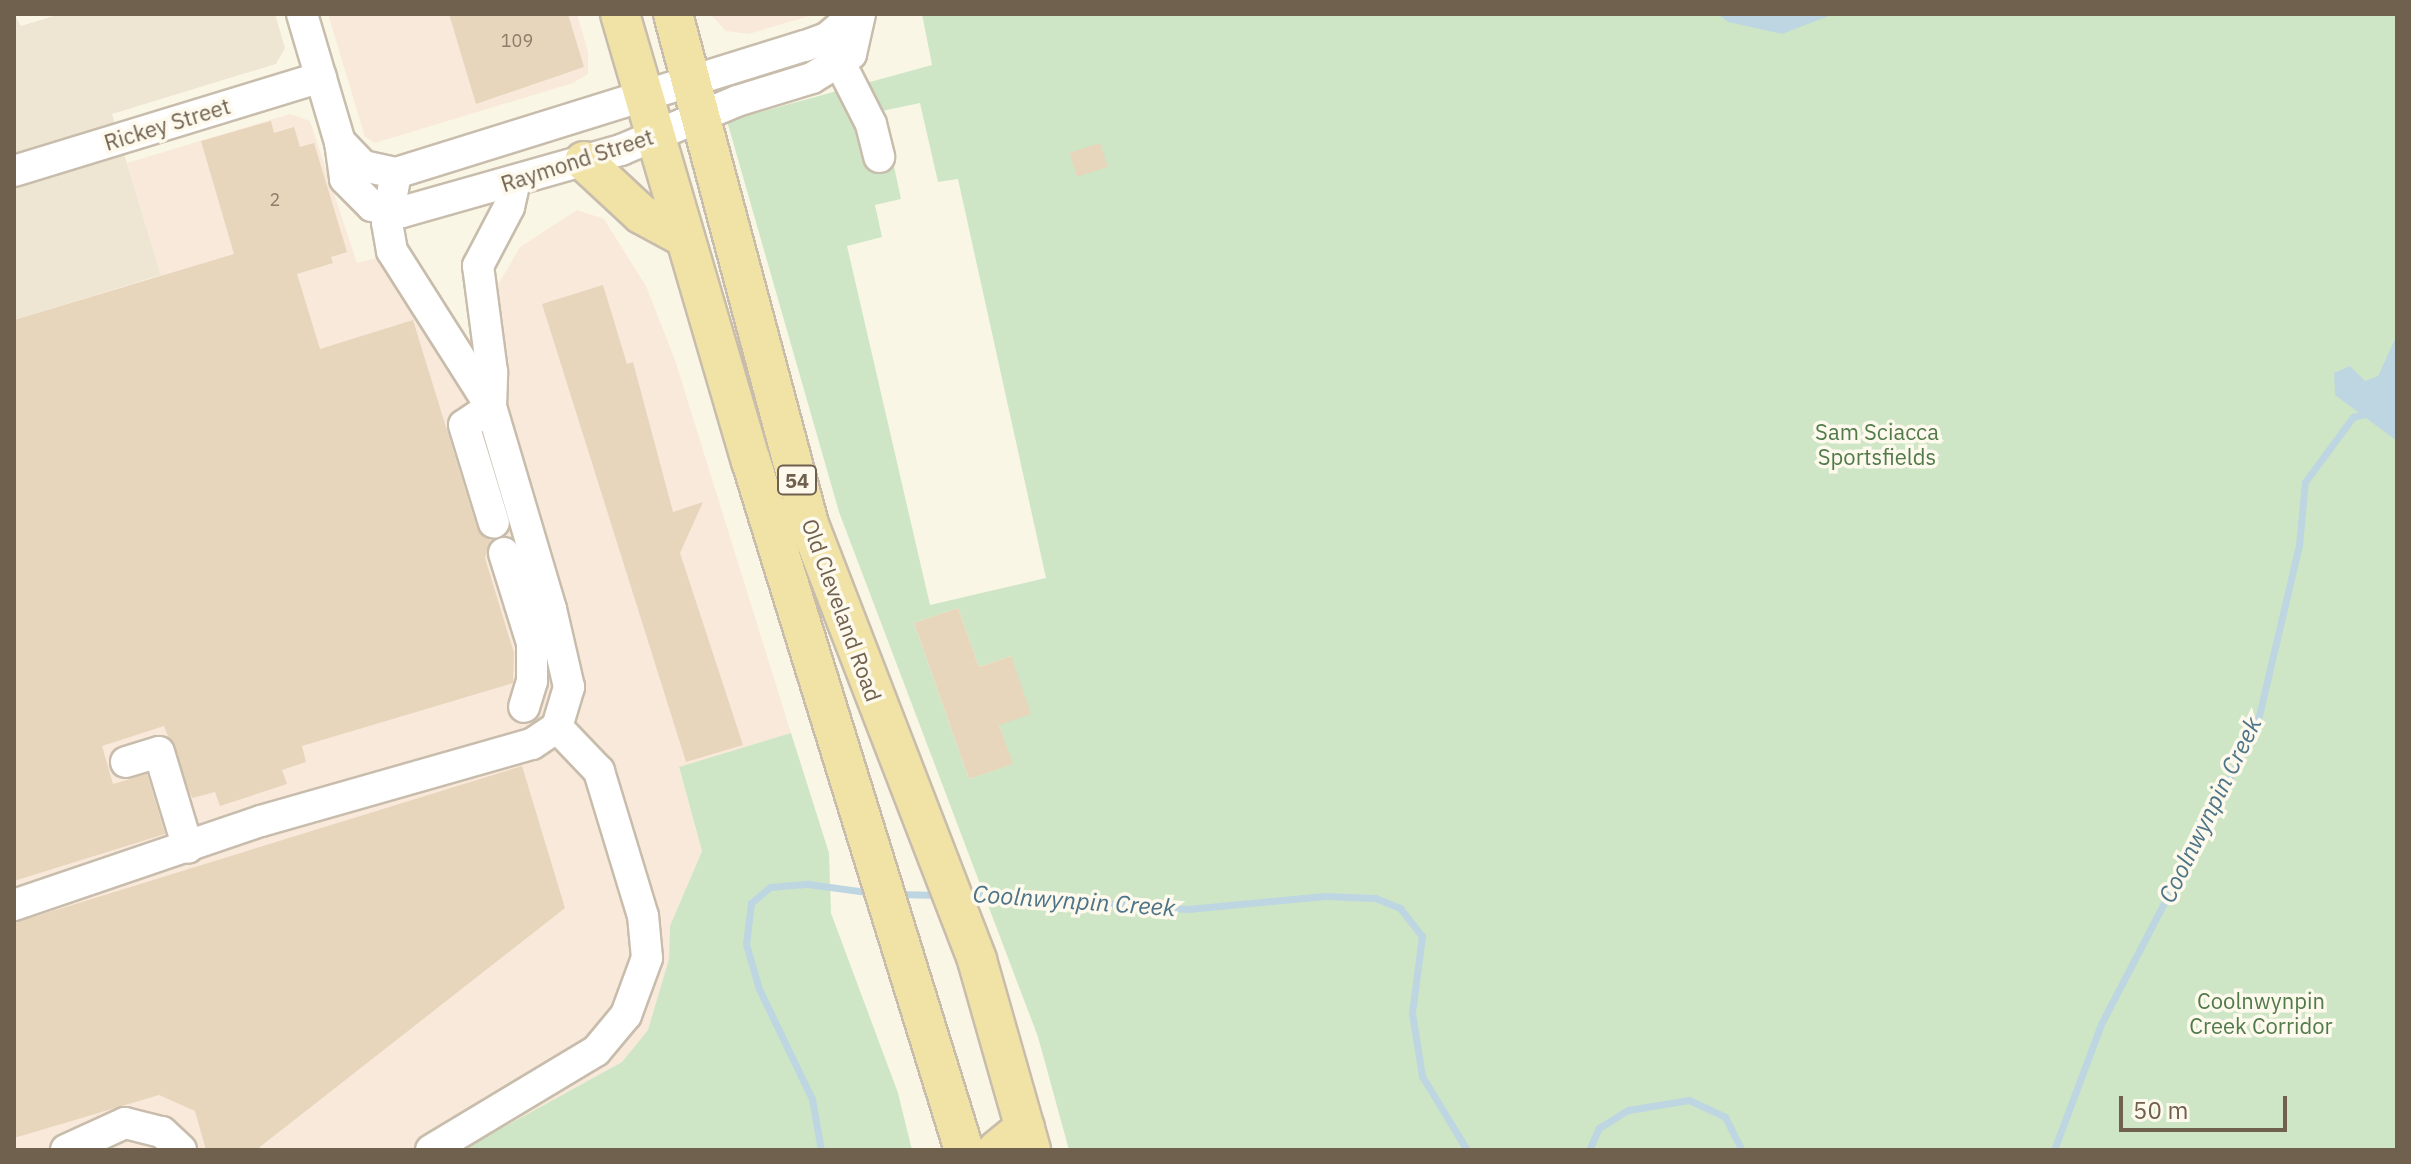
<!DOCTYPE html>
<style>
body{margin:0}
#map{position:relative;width:2411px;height:1164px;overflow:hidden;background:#faf6e6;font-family:"IBM Plex Sans",sans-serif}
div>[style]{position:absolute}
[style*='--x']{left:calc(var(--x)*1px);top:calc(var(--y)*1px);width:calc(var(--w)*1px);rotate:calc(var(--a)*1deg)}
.residential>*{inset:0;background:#eee6d3}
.commercial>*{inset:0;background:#f9e9db}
.green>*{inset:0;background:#cee6c6}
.water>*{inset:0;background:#bdd6e1}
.stream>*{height:7px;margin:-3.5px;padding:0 3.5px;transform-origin:3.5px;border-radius:3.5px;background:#bdd6e1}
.building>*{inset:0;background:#e7d5bc;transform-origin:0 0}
.roads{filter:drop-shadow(2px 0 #c8bdac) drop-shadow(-2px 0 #c8bdac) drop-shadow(0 2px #c8bdac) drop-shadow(0 -2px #c8bdac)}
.minor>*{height:30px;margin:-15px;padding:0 15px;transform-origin:15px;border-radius:15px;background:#fff}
.major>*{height:38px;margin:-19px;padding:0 19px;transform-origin:19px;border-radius:19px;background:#f1e2a6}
span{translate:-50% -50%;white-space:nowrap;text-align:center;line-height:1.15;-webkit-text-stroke:7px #fdf9ec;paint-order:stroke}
.number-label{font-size:18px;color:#8e7d6a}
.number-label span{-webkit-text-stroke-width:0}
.shield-label span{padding:2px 6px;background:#fdf9ec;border:2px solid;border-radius:6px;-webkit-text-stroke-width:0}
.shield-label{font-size:20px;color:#70604e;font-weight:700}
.street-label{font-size:22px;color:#70604e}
.park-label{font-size:22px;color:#507a4a}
.water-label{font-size:24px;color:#4d7488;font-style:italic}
.frame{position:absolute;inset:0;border:16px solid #70604e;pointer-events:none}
.scale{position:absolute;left:2119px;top:1096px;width:168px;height:36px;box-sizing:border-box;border:4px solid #70604e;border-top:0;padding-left:10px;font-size:24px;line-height:28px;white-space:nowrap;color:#70604e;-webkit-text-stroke:6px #fdf9ec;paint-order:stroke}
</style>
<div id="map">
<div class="residential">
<div style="clip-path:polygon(14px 14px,21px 26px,60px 14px,275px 14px,285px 48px,276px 64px,112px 114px,161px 275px,14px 320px)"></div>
</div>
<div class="commercial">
<div style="clip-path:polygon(328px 14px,577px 14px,588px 52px,588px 74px,573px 83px,375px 143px,365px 137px)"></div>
<div style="clip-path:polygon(710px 14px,816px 14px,749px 34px,726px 31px)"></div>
<div style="clip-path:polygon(290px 114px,310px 121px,357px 263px,380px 257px,509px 428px,494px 292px,520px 247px,577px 210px,604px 219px,646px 286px,675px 360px,791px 733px,679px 768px,702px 851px,670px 926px,669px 959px,649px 1029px,622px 1062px,462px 1150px,14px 1150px,14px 320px,161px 275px,127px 163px)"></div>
</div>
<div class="green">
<div style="clip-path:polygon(evenodd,922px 14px,2397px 14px,2397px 411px,2364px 414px,2397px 441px,2397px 1150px,1069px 1150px,1038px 1037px,839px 512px,727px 121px,932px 65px,922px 14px,920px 103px,938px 182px,958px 179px,1046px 578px,930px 605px,847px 246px,882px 237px,875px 205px,901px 199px,882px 111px,920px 103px,922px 14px,958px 608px,979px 667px,1011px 656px,999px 725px,1012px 764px,969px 779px,914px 623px,958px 608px)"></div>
<div style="clip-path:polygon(791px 733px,829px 853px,831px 913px,898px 1093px,912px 1150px,462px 1150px,622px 1062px,648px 1030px,669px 959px,670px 926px,702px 851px,679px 767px)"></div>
</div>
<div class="water">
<div style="clip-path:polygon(1718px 14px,1834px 14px,1782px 34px,1728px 22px)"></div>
<div style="clip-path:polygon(2397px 335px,2397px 441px,2335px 395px,2334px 373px,2350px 366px,2365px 381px,2378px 376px)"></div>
</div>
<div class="stream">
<div style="--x:898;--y:894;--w:40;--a:1.4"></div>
<div style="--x:962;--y:894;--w:226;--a:3.8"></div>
<div style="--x:1188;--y:909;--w:138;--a:-5.4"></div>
<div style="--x:1325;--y:896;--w:50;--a:2.3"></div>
<div style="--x:1375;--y:898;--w:27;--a:22"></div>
<div style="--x:1400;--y:908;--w:36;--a:52"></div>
<div style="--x:1422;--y:936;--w:78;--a:97.4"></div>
<div style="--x:1412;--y:1013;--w:64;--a:81"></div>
<div style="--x:1422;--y:1076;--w:87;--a:58.7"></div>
<div style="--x:821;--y:1150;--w:52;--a:-100"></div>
<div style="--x:812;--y:1099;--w:122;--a:-115.7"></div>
<div style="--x:759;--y:989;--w:47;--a:-106.1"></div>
<div style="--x:746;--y:944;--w:41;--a:-83"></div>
<div style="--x:751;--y:903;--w:25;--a:-40"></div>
<div style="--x:770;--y:887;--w:38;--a:-5"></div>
<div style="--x:808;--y:884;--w:67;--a:7.8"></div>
<div style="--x:1589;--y:1150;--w:24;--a:-66"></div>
<div style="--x:1599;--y:1128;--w:34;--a:-32"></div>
<div style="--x:1628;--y:1110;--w:62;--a:-9.3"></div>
<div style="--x:1689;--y:1100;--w:40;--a:25"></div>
<div style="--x:1725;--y:1117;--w:37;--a:63"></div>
<div style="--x:2054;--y:1150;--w:134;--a:-69.5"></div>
<div style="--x:2101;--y:1024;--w:338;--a:-62.5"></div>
<div style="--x:2257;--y:724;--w:184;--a:-76.8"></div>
<div style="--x:2299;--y:545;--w:63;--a:-84.6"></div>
<div style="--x:2305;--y:482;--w:81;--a:-53.6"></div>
<div style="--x:2353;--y:417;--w:16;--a:-14"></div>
</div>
<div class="building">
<div style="clip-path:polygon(449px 14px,568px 14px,584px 67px,476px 104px)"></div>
<div style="clip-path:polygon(271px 121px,274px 133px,294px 127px,300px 147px,314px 143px,347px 252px,331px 257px,333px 263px,297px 274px,320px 349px,413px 320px,477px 528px,491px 541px,485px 558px,514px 653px,513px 683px,302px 746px,306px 762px,282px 770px,287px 784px,220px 806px,215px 792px,192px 798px,164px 726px,102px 746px,113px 784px,147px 774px,165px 834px,14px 881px,14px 320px,234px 254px,201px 141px)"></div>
<div style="left:1100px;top:143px;width:25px;height:32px;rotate:72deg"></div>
<div style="clip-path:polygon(603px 285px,627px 364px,633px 362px,673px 512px,703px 502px,680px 553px,743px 745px,686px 762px,542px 304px)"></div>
<div style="clip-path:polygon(958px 608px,979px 667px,1011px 656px,1031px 714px,999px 725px,1013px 764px,969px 779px,914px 623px)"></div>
<div style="clip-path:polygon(522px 766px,565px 908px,256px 1150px,206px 1150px,195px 1111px,159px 1095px,14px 1138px,14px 923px)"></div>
</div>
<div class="roads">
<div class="minor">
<div style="--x:302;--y:14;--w:134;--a:73.5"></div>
<div style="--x:340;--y:142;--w:37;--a:82"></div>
<div style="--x:345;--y:179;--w:38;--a:45"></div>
<div style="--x:372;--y:206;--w:31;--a:11"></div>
<div style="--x:402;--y:212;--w:228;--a:-15.8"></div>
<div style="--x:621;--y:150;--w:126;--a:-22.9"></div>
<div style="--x:737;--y:101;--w:78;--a:-17"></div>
<div style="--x:812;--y:78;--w:46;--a:-31.6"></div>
<div style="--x:851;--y:54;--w:41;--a:-77.3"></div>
<div style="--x:832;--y:47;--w:86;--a:63.1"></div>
<div style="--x:871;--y:124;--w:34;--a:76"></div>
<div style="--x:340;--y:142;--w:33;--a:46"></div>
<div style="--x:363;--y:166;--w:34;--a:12"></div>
<div style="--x:396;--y:173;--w:428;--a:-17.3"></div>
<div style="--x:805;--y:46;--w:23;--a:-20"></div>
<div style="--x:827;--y:38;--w:38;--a:-40"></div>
<div style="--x:14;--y:171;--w:321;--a:-17"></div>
<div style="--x:491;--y:407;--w:35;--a:-88"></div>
<div style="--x:492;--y:372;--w:107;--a:-97.5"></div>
<div style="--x:478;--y:266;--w:67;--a:-62.3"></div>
<div style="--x:509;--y:207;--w:27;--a:-77"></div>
<div style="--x:491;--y:407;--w:32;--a:146"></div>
<div style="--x:464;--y:425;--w:102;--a:73"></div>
<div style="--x:504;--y:553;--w:94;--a:72.7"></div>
<div style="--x:532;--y:643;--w:38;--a:90"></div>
<div style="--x:532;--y:681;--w:27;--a:107"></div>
<div style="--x:126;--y:762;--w:34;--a:-17"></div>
<div style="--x:159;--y:752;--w:100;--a:73.2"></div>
<div style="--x:14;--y:905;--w:261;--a:-18.8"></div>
<div style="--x:261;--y:821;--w:282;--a:-15.9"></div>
<div style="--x:532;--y:744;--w:30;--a:-34"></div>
<div style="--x:557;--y:727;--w:42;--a:-73.3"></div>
<div style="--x:569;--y:687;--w:80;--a:-103"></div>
<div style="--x:551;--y:609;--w:211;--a:-106.5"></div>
<div style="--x:491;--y:407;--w:185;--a:-122.4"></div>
<div style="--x:392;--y:251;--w:29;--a:-100"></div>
<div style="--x:387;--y:222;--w:50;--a:-79.6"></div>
<div style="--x:66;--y:1150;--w:65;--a:-24.6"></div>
<div style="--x:125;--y:1123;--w:38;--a:14"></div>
<div style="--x:162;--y:1132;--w:26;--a:43"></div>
<div style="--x:431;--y:1150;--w:192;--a:-31"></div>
<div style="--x:596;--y:1051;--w:47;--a:-50.2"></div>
<div style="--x:626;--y:1015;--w:61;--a:-69.8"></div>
<div style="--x:647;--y:958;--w:42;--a:-95.4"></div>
<div style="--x:643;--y:916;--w:152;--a:-106.9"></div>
<div style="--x:599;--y:771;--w:61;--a:-133.7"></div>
</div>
<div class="major">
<div style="--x:620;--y:14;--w:466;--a:73.7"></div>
<div style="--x:751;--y:461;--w:721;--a:72.82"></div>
<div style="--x:673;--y:14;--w:528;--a:75.07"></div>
<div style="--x:809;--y:524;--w:467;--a:68.9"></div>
<div style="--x:977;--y:960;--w:198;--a:74.1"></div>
<div style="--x:584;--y:161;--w:78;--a:42.9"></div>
<div style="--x:641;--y:214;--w:50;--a:28.6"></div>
<div style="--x:997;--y:1150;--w:36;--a:-39"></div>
</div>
</div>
<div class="number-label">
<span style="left:517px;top:41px">109</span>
<span style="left:275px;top:200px">2</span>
</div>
<div class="shield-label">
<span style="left:797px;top:480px">54</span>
</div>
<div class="street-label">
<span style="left:167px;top:124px;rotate:-17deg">Rickey Street</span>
<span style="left:577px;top:160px;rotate:-18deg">Raymond Street</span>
<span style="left:842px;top:610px;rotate:70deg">Old Cleveland Road</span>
</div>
<div class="park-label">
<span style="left:1877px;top:444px">Sam Sciacca<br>Sportsfields</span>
<span style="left:2261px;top:1013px">Coolnwynpin<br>Creek Corridor</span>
</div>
<div class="water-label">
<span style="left:2210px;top:810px;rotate:-64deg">Coolnwynpin Creek</span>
<span style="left:1074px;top:901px;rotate:4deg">Coolnwynpin Creek</span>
</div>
<div class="frame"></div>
<div class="scale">50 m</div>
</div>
